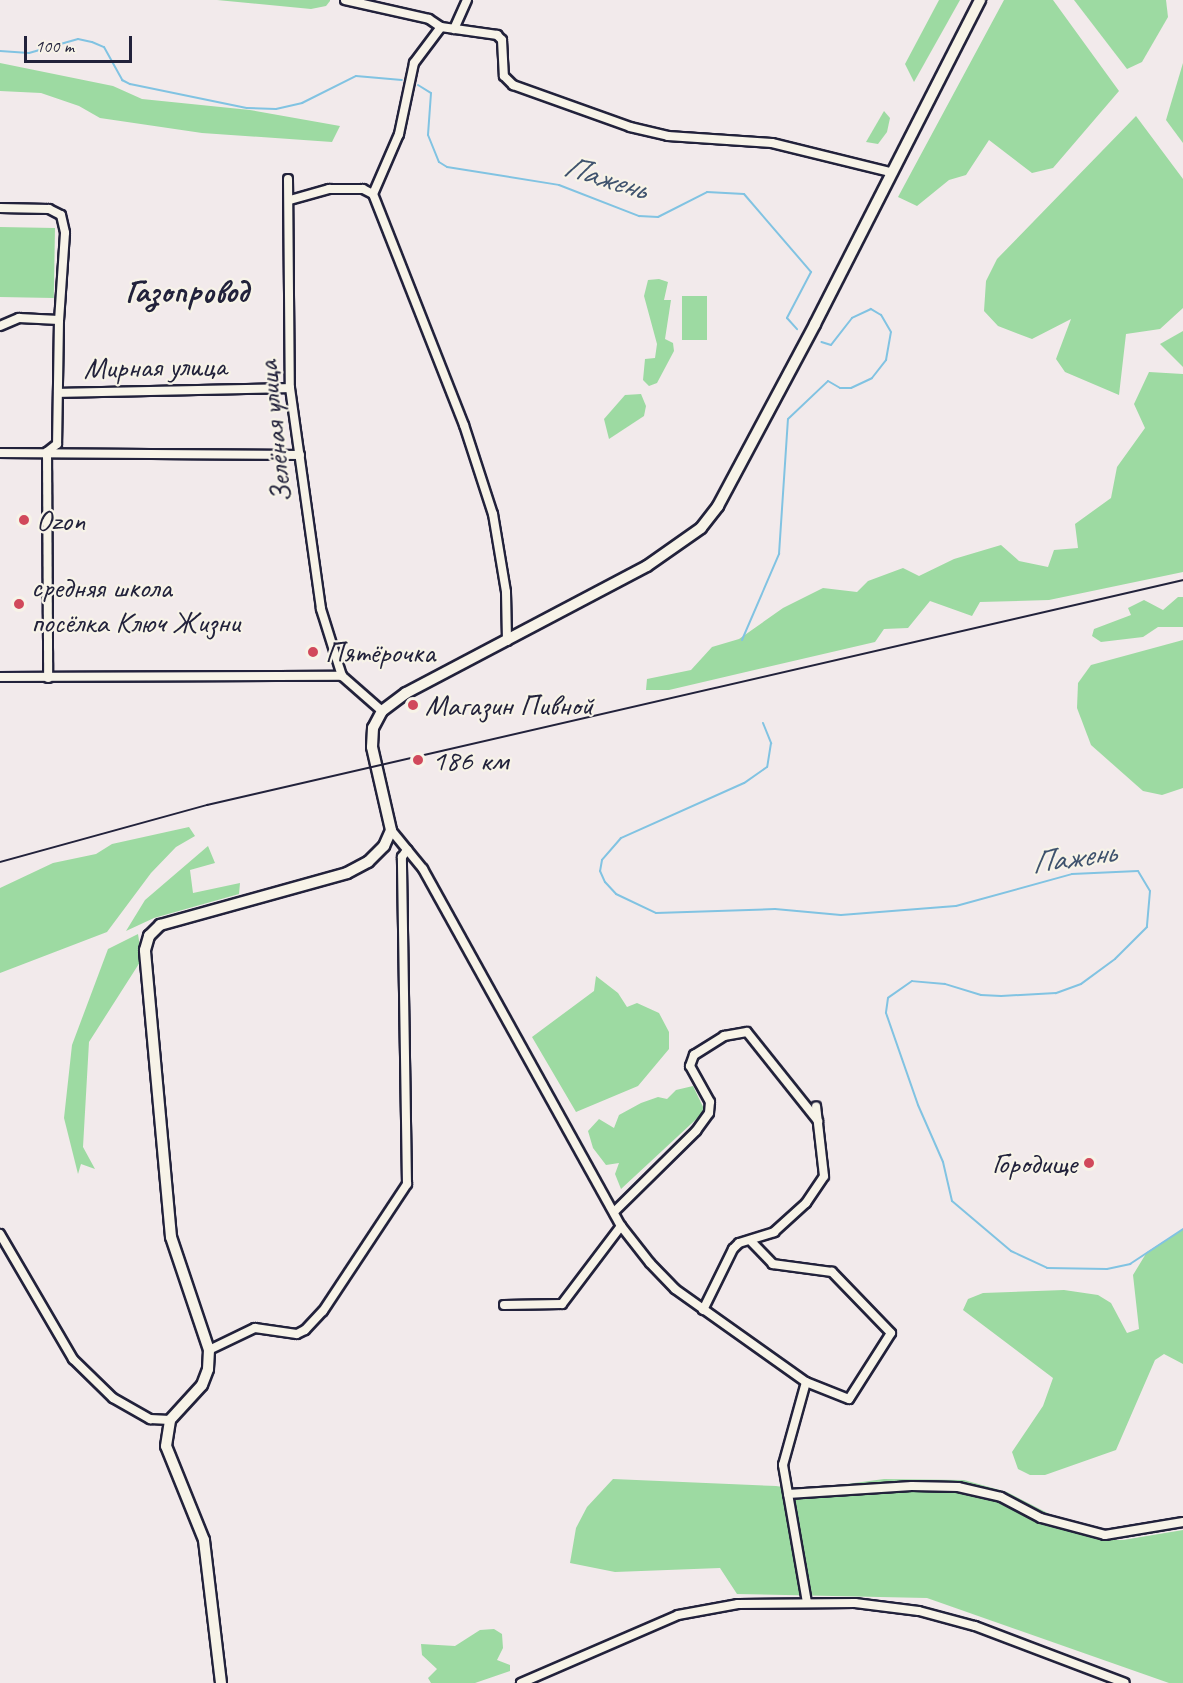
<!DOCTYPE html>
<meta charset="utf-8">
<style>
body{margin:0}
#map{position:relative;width:1183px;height:1683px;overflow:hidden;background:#f2eaeb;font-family:Caveat,sans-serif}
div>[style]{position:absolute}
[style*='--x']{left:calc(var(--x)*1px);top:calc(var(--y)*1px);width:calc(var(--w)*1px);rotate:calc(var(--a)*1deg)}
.green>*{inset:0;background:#9ddaa2;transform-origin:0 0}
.stream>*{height:2px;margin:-1px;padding:0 1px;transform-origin:1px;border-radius:1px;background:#81c3e2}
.roads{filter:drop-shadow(2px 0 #22223b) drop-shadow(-2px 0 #22223b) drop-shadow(0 2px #22223b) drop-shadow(0 -2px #22223b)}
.minor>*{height:8px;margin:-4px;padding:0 4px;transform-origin:4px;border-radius:4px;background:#f7f3e8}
.tertiary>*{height:10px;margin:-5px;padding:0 5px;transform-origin:5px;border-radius:5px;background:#f7f3e8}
.rail>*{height:2px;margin:-1px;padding:0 1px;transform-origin:1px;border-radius:1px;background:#22223b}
.dots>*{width:16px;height:16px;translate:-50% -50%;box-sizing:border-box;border:3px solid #f7f3e8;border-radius:50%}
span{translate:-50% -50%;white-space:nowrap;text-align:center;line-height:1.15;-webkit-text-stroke:4.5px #f7f3e8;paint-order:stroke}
.street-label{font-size:30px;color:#22223b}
.poi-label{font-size:30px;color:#22223b}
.left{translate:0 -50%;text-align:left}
.right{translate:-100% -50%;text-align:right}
.water-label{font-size:32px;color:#3e526d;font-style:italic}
.quarter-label{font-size:33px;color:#22223b;font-weight:700}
.scale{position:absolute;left:24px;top:36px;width:108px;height:27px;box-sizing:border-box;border:3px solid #22223b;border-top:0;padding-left:8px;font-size:18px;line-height:21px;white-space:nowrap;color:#22223b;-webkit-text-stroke:4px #f7f3e8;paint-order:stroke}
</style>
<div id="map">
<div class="green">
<div style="clip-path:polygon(217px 0,330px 0,330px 1px,326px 6px,311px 9px)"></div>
<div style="clip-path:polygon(939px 0,960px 0,914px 82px,905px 64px)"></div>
<div style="clip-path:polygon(1004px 0,1053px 0,1119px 91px,1053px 168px,1032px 173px,989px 140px,966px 175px,949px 180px,917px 206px,898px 197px)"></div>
<div style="clip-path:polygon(1074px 0,1166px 0,1168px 17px,1142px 62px,1127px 69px)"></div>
<div style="clip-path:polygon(0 63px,113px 86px,142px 99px,250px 110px,340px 126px,332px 142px,202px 133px,100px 118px,79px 106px,41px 93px,0 91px)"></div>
<div style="clip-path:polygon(1183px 63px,1183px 143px,1166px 120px)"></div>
<div style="clip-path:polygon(884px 111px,890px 118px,887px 132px,878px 144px,866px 142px)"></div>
<div style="clip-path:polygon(1136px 116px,1183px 179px,1183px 308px,1160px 329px,1126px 334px,1119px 395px,1065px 372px,1056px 359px,1071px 319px,1032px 339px,998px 326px,984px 311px,986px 281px,997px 259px)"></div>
<div style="left:0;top:227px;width:55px;height:70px;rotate:1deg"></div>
<div style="clip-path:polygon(659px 279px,668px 282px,664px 300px,671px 300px,665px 339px,673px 343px,674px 351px,657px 383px,649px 386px,643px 380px,645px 359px,655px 358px,657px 344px,644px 296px,648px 280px)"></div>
<div style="left:682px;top:296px;width:25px;height:44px"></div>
<div style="clip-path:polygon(1183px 331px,1183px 367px,1160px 344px)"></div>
<div style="clip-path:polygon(1149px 372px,1183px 374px,1183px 572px,1049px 600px,980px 602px,972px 616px,930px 601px,908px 628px,884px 629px,875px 642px,669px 690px,646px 690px,647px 679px,691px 670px,712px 647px,739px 639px,783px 608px,823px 588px,857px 592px,868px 581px,903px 568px,919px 576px,954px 559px,1001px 545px,1019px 561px,1048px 567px,1054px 550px,1078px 548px,1075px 524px,1111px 498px,1117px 467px,1145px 428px,1134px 404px)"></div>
<div style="clip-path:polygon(641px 394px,646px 406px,644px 416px,609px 439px,604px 419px,625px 395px)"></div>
<div style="clip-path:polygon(1178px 597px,1183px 597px,1183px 627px,1158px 627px,1143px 637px,1101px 642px,1092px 636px,1094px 629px,1131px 615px,1128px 608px,1144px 600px,1163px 610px)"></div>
<div style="clip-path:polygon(1183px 640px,1183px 788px,1162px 795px,1143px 791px,1091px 745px,1077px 708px,1078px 683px,1091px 665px)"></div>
<div style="clip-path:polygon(189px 827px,195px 836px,176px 847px,151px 873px,107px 932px,0 973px,0 888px,53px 863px,96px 854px,112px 844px)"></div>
<div style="clip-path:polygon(208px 846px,215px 863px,190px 870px,193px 893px,240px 883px,239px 894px,154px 918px,126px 931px,145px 900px)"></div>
<div style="clip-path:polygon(138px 934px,142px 959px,89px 1042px,83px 1147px,95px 1169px,81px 1164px,78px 1174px,64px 1118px,72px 1045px,108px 949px)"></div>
<div style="clip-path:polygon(596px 976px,618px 993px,627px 1007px,637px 1003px,659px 1013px,669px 1032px,669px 1049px,638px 1086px,576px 1112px,532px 1037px,594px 991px)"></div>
<div style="clip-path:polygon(693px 1086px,705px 1111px,621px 1189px,615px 1174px,619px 1163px,606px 1165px,593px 1148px,588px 1131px,599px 1119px,614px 1128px,619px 1115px,641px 1103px,658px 1097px,667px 1099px,676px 1090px)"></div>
<div style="clip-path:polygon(1183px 1229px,1183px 1364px,1164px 1354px,1155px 1360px,1116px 1450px,1045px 1475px,1030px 1475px,1018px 1469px,1012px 1452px,1043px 1406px,1053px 1378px,963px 1310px,968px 1299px,983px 1293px,1064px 1290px,1098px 1295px,1111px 1303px,1127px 1333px,1139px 1329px,1133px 1275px,1147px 1252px)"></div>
<div style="clip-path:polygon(613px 1479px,776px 1486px,803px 1490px,884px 1479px,964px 1480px,1007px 1492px,1100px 1540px,1123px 1540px,1183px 1530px,1183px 1683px,1169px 1683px,927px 1598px,737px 1594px,720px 1568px,615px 1572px,570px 1563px,576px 1528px,587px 1507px)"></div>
<div style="clip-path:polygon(494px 1629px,502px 1634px,503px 1648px,497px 1660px,510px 1665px,510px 1671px,475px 1683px,431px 1683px,428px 1678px,437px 1669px,422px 1655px,421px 1644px,455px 1646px,480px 1630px)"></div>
</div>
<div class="stream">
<div style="--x:0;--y:51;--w:29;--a:4"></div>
<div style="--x:29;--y:53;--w:51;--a:-15.9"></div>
<div style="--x:78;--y:39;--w:14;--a:12"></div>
<div style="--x:92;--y:42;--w:13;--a:23"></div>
<div style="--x:104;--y:47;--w:38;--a:61"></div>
<div style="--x:122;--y:80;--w:9;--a:27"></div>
<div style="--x:130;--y:84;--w:119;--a:11.6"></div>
<div style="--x:247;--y:108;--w:29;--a:2"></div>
<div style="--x:276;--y:109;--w:27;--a:-13"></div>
<div style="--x:302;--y:103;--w:60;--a:-26.6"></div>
<div style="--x:356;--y:76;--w:46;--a:5"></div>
<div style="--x:418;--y:85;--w:15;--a:32"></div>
<div style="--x:431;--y:93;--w:42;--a:94.1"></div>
<div style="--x:428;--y:135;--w:29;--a:68"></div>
<div style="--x:439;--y:162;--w:9;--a:32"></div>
<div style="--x:447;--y:167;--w:113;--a:9.1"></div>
<div style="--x:559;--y:185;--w:86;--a:21.2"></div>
<div style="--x:639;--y:216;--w:19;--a:3"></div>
<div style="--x:658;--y:217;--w:55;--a:-27"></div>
<div style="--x:707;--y:192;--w:37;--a:3"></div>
<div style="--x:744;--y:194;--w:103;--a:49.3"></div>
<div style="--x:811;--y:272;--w:52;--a:117.6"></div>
<div style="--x:787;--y:318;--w:15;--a:48"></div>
<div style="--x:742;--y:640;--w:94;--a:-66.7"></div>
<div style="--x:779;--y:554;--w:135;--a:-86.2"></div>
<div style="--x:788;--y:419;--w:55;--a:-43.5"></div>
<div style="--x:828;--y:381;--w:14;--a:30"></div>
<div style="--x:840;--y:388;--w:11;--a:0"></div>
<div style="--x:851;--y:388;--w:23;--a:-25"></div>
<div style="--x:872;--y:378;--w:23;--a:-52"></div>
<div style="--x:886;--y:360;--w:28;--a:-80"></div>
<div style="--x:891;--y:332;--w:20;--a:-120"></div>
<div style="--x:881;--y:315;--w:12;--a:-149"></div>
<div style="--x:871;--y:309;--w:21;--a:155"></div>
<div style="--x:852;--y:318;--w:34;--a:128"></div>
<div style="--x:831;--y:345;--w:10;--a:-163"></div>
<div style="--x:763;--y:723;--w:22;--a:68"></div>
<div style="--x:771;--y:743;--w:24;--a:99"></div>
<div style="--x:767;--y:767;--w:28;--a:145"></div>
<div style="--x:744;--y:783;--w:135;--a:155.9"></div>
<div style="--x:621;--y:838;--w:29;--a:131"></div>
<div style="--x:602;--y:860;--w:11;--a:100"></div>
<div style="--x:600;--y:871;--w:12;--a:66"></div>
<div style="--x:605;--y:882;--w:16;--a:47"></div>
<div style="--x:616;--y:894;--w:44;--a:25.4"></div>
<div style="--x:656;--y:913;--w:119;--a:-1.9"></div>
<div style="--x:775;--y:909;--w:66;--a:5.2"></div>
<div style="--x:841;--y:915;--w:115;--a:-4.5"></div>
<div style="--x:956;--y:906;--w:120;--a:-15.4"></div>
<div style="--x:1072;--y:874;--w:66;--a:-2.6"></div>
<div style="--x:1138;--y:871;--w:23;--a:59"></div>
<div style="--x:1150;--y:891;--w:36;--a:95"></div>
<div style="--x:1147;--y:927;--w:45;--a:135"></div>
<div style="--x:1115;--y:959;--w:42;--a:143.7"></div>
<div style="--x:1081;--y:984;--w:27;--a:160"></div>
<div style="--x:1056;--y:993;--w:55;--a:176.9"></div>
<div style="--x:1001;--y:996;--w:20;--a:-177"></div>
<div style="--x:981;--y:995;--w:38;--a:-163"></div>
<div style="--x:945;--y:984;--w:33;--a:-175"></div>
<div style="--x:912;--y:981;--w:29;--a:145"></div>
<div style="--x:888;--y:998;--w:15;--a:98"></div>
<div style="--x:886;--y:1013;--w:97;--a:70.8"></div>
<div style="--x:918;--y:1105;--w:62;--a:66.3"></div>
<div style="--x:943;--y:1162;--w:40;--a:77"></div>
<div style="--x:952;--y:1201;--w:77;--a:40.3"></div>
<div style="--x:1011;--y:1251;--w:40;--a:25"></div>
<div style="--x:1047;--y:1268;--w:60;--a:1"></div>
<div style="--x:1107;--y:1269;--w:24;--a:-12"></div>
<div style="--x:1130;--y:1264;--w:64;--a:-33.4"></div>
</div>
<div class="roads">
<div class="minor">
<div style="--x:345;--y:0;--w:86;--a:12.7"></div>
<div style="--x:429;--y:19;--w:14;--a:34"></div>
<div style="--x:441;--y:27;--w:45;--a:126.9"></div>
<div style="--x:414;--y:63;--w:73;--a:101.9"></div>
<div style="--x:399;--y:134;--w:65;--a:113.4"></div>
<div style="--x:441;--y:27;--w:57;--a:8.1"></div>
<div style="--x:497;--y:35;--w:7;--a:45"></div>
<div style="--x:502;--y:40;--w:36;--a:87"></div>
<div style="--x:504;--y:76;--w:13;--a:45"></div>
<div style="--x:513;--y:85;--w:124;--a:19.7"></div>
<div style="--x:630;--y:127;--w:39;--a:13"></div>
<div style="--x:668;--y:136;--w:104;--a:3.9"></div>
<div style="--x:772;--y:143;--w:122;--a:13.8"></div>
<div style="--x:454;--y:29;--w:32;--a:-66"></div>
<div style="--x:288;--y:179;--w:209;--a:89.5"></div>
<div style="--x:290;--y:388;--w:223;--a:82"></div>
<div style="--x:321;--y:609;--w:70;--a:72.6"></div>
<div style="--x:290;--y:200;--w:41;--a:-15.8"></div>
<div style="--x:329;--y:189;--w:34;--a:0"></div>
<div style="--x:363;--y:189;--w:11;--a:27"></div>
<div style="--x:373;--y:194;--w:248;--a:68.5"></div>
<div style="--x:464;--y:425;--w:94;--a:72"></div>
<div style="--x:493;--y:514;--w:79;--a:80.5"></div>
<div style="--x:506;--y:592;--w:49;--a:88.8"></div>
<div style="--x:0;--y:208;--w:49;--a:1.2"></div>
<div style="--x:49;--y:209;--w:13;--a:27"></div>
<div style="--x:61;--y:215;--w:18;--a:77"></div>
<div style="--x:65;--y:233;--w:87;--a:93.9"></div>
<div style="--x:0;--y:326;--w:21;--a:-23"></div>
<div style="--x:19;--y:318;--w:40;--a:2.9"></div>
<div style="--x:59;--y:320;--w:124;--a:90.9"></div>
<div style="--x:57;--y:444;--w:13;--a:141"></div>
<div style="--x:47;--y:452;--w:226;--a:89.7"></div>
<div style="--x:58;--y:393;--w:232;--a:-1.2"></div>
<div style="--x:0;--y:453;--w:300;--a:0.4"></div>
<div style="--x:0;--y:677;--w:342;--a:-0.2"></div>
<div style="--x:342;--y:676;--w:53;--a:41.2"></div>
<div style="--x:391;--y:830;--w:50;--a:50.6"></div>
<div style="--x:423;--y:869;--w:408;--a:61"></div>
<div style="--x:621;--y:1226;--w:47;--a:51.9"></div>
<div style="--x:650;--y:1263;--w:36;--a:46"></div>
<div style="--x:675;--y:1289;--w:161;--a:35.4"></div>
<div style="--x:806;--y:1382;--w:46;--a:21.6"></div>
<div style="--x:849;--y:1399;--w:78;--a:-57.5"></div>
<div style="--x:891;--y:1333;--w:85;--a:-134"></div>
<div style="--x:832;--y:1272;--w:60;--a:-172.3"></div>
<div style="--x:773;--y:1264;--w:33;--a:-134"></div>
<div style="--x:615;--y:1211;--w:114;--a:-44.6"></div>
<div style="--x:696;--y:1131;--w:22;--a:-54"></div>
<div style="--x:709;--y:1113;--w:11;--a:-85"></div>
<div style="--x:710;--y:1102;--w:41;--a:-119.1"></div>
<div style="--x:690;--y:1066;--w:12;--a:-70"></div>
<div style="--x:694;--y:1055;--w:36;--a:-32"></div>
<div style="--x:724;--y:1036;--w:23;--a:-10"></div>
<div style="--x:747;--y:1032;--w:114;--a:51.4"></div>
<div style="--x:0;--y:1234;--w:145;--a:59.7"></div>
<div style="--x:73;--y:1359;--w:56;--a:44.3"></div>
<div style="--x:113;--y:1398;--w:43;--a:29.6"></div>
<div style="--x:150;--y:1419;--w:20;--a:3"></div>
<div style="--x:504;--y:1305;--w:58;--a:-1"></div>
<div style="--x:562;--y:1304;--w:98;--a:-52.9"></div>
<div style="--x:703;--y:1310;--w:68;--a:-63.8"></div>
<div style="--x:733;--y:1249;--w:8;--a:-45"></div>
<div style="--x:739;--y:1243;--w:37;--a:-17"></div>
<div style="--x:774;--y:1232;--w:43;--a:-42.2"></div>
<div style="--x:806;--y:1203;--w:32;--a:-56"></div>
<div style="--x:824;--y:1176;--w:70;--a:-96.5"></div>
<div style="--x:209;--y:1350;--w:51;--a:-25.6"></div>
<div style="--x:255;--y:1328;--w:42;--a:8.1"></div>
<div style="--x:297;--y:1334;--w:9;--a:-27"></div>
<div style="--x:305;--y:1330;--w:26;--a:-47"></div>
<div style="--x:323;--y:1311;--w:152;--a:-56.5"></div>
<div style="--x:407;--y:1184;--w:327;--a:-90.9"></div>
<div style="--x:402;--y:857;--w:9;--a:-54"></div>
<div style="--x:806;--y:1382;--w:86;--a:105.5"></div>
<div style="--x:783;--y:1465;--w:140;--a:80.1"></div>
<div style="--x:788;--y:1494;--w:124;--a:-3.7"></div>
<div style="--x:912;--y:1486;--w:46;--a:1.2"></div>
<div style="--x:958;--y:1487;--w:44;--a:13.1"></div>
<div style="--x:1001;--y:1497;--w:45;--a:27.7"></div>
<div style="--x:1041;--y:1518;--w:66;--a:14.9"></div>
<div style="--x:1105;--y:1535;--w:79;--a:-9.5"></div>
<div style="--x:521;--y:1683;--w:171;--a:-23.4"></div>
<div style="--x:678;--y:1615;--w:61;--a:-10.4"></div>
<div style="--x:738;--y:1604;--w:117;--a:-0.5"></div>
<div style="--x:855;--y:1603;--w:64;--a:7.1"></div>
<div style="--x:919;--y:1611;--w:58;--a:15"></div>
<div style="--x:975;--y:1626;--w:160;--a:20.8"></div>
</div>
<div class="tertiary">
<div style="--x:221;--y:1683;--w:144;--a:-96.8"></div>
<div style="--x:204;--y:1540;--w:101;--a:-112"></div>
<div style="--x:166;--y:1446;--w:26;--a:-81"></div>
<div style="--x:170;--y:1420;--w:47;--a:-47.6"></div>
<div style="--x:202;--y:1385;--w:17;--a:-69"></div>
<div style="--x:208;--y:1369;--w:19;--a:-87"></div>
<div style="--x:209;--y:1350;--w:119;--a:-108.6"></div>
<div style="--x:171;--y:1237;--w:288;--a:-95.2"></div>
<div style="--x:145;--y:950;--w:15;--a:-74"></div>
<div style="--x:149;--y:936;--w:16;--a:-45"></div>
<div style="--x:160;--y:925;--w:194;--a:-15.5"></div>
<div style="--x:347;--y:873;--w:24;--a:-28"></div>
<div style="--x:368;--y:862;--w:23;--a:-45"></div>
<div style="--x:384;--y:846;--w:17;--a:-66"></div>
<div style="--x:391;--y:830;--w:85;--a:-102.9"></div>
<div style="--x:372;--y:747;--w:19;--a:-87"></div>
<div style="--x:373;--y:728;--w:19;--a:-62"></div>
<div style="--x:382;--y:711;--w:30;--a:-37"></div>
<div style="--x:406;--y:693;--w:272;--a:-27.8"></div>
<div style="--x:647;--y:566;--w:66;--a:-35.1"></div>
<div style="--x:701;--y:528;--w:28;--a:-52"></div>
<div style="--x:718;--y:506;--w:206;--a:-61.9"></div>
<div style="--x:815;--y:324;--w:364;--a:-63"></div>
</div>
</div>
<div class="rail">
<div style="--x:0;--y:862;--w:215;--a:-15.4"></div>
<div style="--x:207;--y:805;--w:1002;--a:-12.98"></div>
</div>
<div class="dots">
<div style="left:24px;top:520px;background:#d1495b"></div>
<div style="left:19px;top:604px;background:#d1495b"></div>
<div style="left:313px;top:652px;background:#d1495b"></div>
<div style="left:413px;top:705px;background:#d1495b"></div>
<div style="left:418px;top:760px;background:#d1495b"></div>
<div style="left:1089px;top:1163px;background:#d1495b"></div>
</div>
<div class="street-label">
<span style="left:155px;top:367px;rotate:-1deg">Мирная улица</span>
<span style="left:274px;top:432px;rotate:-96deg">Зелёная улица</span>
</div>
<div class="poi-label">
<span class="left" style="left:36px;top:520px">Ozon</span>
<span class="left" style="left:31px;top:604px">средняя школа<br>посёлка Ключ Жизни</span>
<span class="left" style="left:325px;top:652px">Пятёрочка</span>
<span class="left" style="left:425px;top:705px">Магазин Пивной</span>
<span class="left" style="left:432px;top:760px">186 км</span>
<span class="right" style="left:1077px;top:1163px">Городище</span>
</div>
<div class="water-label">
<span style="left:605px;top:178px;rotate:17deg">Пажень</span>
<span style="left:1073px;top:858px;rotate:-8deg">Пажень</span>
</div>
<div class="quarter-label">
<span style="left:187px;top:292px">Газопровод</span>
</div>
<div class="scale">100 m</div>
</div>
